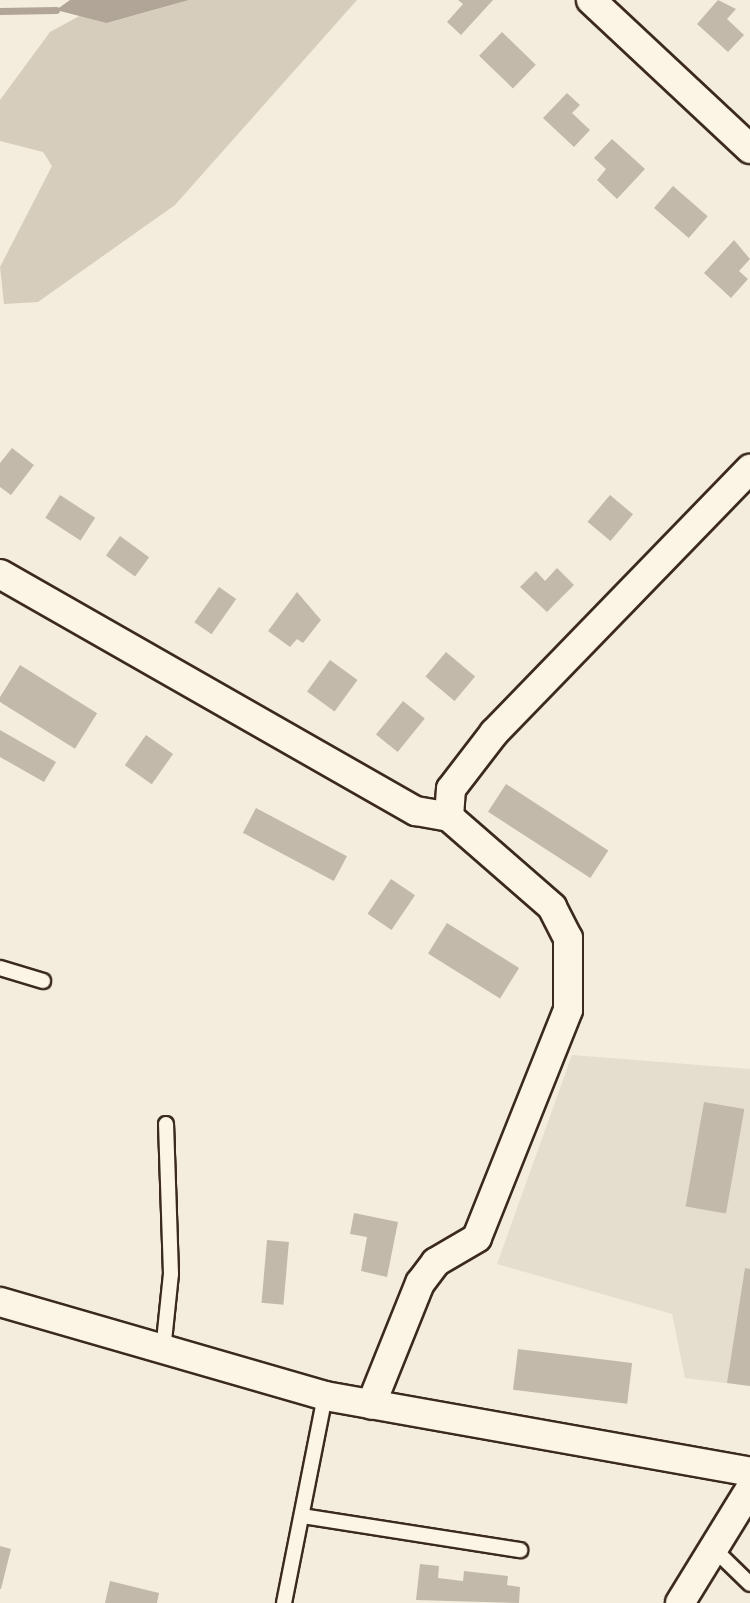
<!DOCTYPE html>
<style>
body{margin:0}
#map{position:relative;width:750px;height:1603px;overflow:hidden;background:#f4eddd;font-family:"Playpen Sans",sans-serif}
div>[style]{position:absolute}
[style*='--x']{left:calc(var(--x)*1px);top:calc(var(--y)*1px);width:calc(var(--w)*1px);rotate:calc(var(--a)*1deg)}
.built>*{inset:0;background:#e5ddce}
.green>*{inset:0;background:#d6cdbd}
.water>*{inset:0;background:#b0a596}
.stream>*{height:7px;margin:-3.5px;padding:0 3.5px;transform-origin:3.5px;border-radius:3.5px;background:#b0a596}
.building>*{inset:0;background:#c3b9aa;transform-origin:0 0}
.roads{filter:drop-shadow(2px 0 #3b2a1e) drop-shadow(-2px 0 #3b2a1e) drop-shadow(0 2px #3b2a1e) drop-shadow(0 -2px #3b2a1e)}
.lane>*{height:14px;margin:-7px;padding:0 7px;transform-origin:7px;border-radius:7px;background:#fcf5e5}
.street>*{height:28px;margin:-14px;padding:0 14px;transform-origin:14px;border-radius:14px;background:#fcf5e5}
span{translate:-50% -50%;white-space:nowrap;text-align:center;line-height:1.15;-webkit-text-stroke:8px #fcf5e5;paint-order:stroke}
</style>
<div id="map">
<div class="built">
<div style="clip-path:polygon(572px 1055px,750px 1069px,750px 1386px,685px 1378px,672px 1314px,497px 1264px)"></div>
</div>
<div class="green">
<div style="clip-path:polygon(189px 0,357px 0,175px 205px,38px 302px,4px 304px,0 267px,52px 166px,43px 152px,0 141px,0 100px,50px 32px,83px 14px,108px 23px)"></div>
</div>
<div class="water">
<div style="clip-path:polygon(70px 0,189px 0,107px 23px,56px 10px)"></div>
</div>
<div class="stream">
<div style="--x:0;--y:11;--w:56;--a:-1"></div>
</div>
<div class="building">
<div style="clip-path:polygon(458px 0,493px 0,461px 35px,447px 22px,463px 4px)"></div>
<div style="clip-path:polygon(718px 0,736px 9px,727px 19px,744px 35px,728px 52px,697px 24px)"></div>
<div style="left:502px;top:32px;width:47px;height:33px;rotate:44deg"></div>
<div style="clip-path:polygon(567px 93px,580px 105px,572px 113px,590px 130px,574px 147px,543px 118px)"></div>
<div style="clip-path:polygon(612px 139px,645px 169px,617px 199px,597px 180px,606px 169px,594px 158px)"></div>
<div style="left:673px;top:186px;width:46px;height:29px;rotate:41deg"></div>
<div style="clip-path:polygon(734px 240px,750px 259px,739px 271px,748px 279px,731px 298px,704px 273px)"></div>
<div style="clip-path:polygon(12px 448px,34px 465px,11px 495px,0 487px,0 463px)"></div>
<div style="left:60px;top:495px;width:42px;height:27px;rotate:33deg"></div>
<div style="left:610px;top:495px;width:30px;height:35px;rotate:40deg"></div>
<div style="left:120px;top:536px;width:36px;height:24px;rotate:36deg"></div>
<div style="clip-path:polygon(557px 568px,574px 585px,547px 612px,520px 587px,536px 571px,545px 581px)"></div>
<div style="left:219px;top:587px;width:21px;height:43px;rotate:35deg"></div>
<div style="clip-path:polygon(297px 592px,321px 620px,303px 643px,297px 639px,290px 647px,268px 631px)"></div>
<div style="left:446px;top:652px;width:38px;height:32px;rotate:40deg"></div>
<div style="left:330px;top:660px;width:34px;height:39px;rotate:36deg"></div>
<div style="left:20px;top:665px;width:91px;height:42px;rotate:32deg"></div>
<div style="left:403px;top:701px;width:28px;height:43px;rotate:39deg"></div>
<div style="clip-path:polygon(0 730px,56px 762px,44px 782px,0 757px)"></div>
<div style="left:146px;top:735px;width:33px;height:37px;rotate:35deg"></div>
<div style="left:506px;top:784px;width:122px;height:33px;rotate:33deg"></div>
<div style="left:256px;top:808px;width:103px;height:28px;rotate:28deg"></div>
<div style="left:391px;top:879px;width:29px;height:42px;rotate:34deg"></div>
<div style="left:447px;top:923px;width:85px;height:36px;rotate:32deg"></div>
<div style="left:704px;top:1102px;width:41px;height:106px;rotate:10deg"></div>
<div style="clip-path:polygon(354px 1213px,398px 1222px,387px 1277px,361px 1271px,367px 1237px,350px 1234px)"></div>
<div style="left:267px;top:1240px;width:22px;height:63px;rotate:5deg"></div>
<div style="clip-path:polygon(745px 1268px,750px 1269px,750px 1386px,727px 1383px)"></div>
<div style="left:518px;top:1349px;width:115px;height:41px;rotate:7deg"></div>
<div style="clip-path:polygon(0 1546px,11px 1549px,1px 1589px,0 1589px)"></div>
<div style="clip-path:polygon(420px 1564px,439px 1566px,438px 1578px,463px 1581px,464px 1571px,508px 1576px,507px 1585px,520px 1587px,519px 1603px,416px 1600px)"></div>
<div style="clip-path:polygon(110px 1581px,159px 1593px,157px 1603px,105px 1603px)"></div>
</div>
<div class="roads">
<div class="lane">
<div style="--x:0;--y:968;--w:45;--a:16.8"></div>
<div style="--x:163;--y:1351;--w:77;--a:-84.1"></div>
<div style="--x:171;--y:1274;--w:150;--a:-91.9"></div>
<div style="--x:302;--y:1516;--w:221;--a:8.9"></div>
<div style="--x:714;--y:1549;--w:50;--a:44.2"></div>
<div style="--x:284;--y:1603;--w:211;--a:-78.8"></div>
</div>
<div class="street">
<div style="--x:591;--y:0;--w:218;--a:43.1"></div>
<div style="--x:0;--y:574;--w:479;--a:29.7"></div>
<div style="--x:416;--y:811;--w:34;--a:10"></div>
<div style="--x:449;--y:817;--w:137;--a:41.1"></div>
<div style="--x:552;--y:907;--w:35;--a:63"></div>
<div style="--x:568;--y:938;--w:72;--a:90"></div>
<div style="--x:568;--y:1010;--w:245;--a:111.8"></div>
<div style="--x:477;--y:1238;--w:48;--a:149.7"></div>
<div style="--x:436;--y:1262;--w:26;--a:127"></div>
<div style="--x:420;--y:1283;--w:131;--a:111.9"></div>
<div style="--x:449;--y:817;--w:28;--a:-86"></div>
<div style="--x:451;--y:789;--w:71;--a:-52.5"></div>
<div style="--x:494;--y:733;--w:368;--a:-45.9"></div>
<div style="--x:0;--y:1302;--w:338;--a:16.1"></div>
<div style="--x:325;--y:1396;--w:432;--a:10.1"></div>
<div style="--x:680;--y:1603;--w:134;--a:-58.4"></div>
</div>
</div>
</div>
